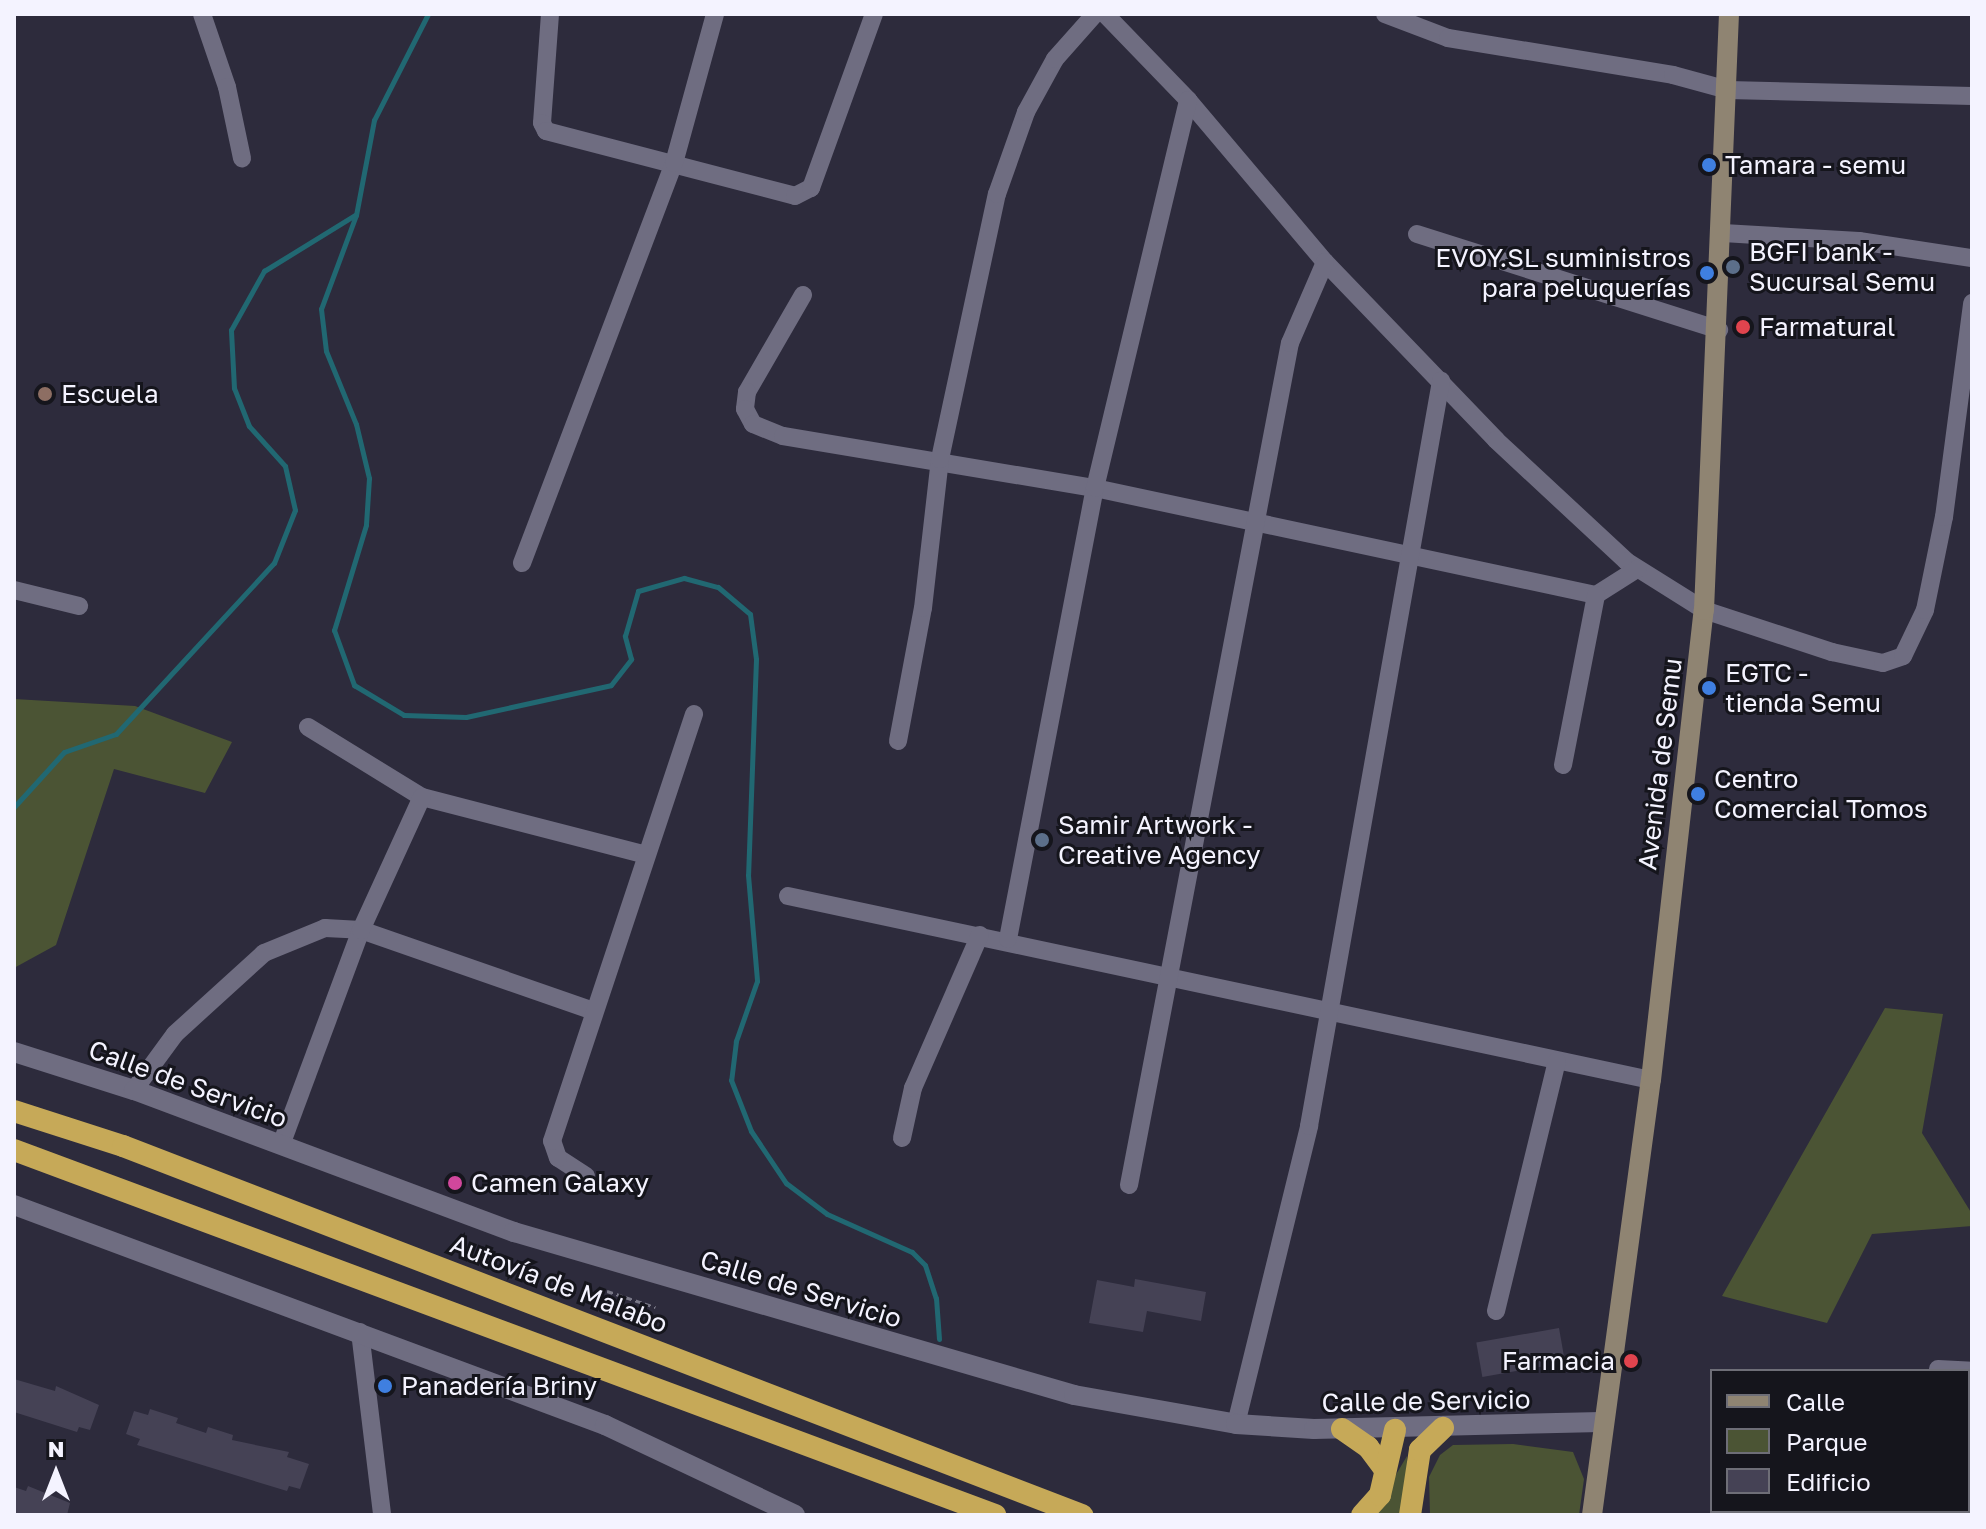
<!DOCTYPE html>
<meta charset="utf-8">
<style>
body{margin:0}
#map{position:relative;width:1986px;height:1529px;overflow:hidden;background:#2d2b3c;font-family:"Golos Text",sans-serif}
div>[style]{position:absolute}
[style*='--x']{left:calc(var(--x)*1px);top:calc(var(--y)*1px);width:calc(var(--w)*1px);rotate:calc(var(--a)*1deg)}
.green>*{inset:0;background:#4b5434}
.stream>*{height:5px;margin:-2.5px;padding:0 2.5px;transform-origin:2.5px;border-radius:2.5px;background:#216872}
.building>*{inset:0;background:#454255;transform-origin:0 0}
.path>*{height:3px;margin-top:-1.5px;transform-origin:0;background:repeating-linear-gradient(90deg,#7a7988 0 6px,transparent 0 10px)}
.minor>*{height:18px;margin:-9px;padding:0 9px;transform-origin:9px;border-radius:9px;background:#6f6d81}
.tertiary>*{height:20px;margin:-10px;padding:0 10px;transform-origin:10px;border-radius:10px;background:#6f6d81}
.secondary>*{height:20px;margin:-10px;padding:0 10px;transform-origin:10px;border-radius:10px;background:#8f8472}
.trunk>*{height:22px;margin:-11px;padding:0 11px;transform-origin:11px;border-radius:11px;background:#c6a958}
.dots>*{width:22px;height:22px;translate:-50% -50%;box-sizing:border-box;border:4px solid #15151c;border-radius:50%}
span{translate:-50% -50%;white-space:nowrap;text-align:center;line-height:1.15;-webkit-text-stroke:6px #15151c;paint-order:stroke}
.poi-label{font-size:26px;color:#f4f3ff}
.left{translate:0 -50%;text-align:left}
.right{translate:-100% -50%;text-align:right}
.street-label{font-size:26px;color:#f4f3ff}
.frame{position:absolute;inset:0;border:16px solid #f4f3ff;pointer-events:none}
.legend{position:absolute;left:1710px;top:1369px;width:260px;height:144px;box-sizing:border-box;background:#15151c;border:2px solid #6e6e77;margin:0;padding:10px 14px;list-style:none;font-size:24px;color:#f4f3ff}
.legend li{display:flex;align-items:center;gap:16px;height:40px}
.legend b{width:40px;border:2px solid #6e6e77}
.north{position:absolute;left:16px;top:1433px;width:80px;height:80px;-webkit-text-stroke:6px #15151c;paint-order:stroke;rotate:0deg;font-size:22px;font-weight:700;line-height:32px;text-align:center;color:#f4f3ff}
.north::after{content:'';display:block;margin:auto;width:28px;height:36px;background:#f4f3ff;clip-path:polygon(50% 0,100% 100%,50% 72%,0 100%)}
</style>
<div id="map">
<div class="green">
<div style="clip-path:polygon(14px 699px,135px 706px,232px 742px,205px 793px,114px 769px,56px 945px,14px 968px)"></div>
<div style="clip-path:polygon(1885px 1008px,1943px 1014px,1922px 1133px,1972px 1214px,1972px 1226px,1872px 1234px,1827px 1323px,1722px 1296px)"></div>
<div style="clip-path:polygon(1513px 1444px,1573px 1452px,1584px 1479px,1579px 1515px,1430px 1515px,1429px 1477px,1440px 1455px,1453px 1445px)"></div>
<div style="clip-path:polygon(1407px 1456px,1406px 1515px,1372px 1515px)"></div>
</div>
<div class="stream">
<div style="--x:428;--y:14;--w:119;--a:117"></div>
<div style="--x:374;--y:120;--w:97;--a:100.7"></div>
<div style="--x:356;--y:215;--w:100;--a:110.4"></div>
<div style="--x:321;--y:309;--w:42;--a:83.2"></div>
<div style="--x:326;--y:351;--w:79;--a:67.7"></div>
<div style="--x:356;--y:424;--w:56;--a:76.5"></div>
<div style="--x:369;--y:478;--w:47;--a:93.7"></div>
<div style="--x:366;--y:525;--w:110;--a:106.9"></div>
<div style="--x:334;--y:630;--w:59;--a:70"></div>
<div style="--x:354;--y:685;--w:58;--a:31"></div>
<div style="--x:404;--y:715;--w:62;--a:1.8"></div>
<div style="--x:466;--y:717;--w:148;--a:-12.4"></div>
<div style="--x:611;--y:685;--w:33;--a:-52"></div>
<div style="--x:631;--y:659;--w:24;--a:-105"></div>
<div style="--x:625;--y:636;--w:47;--a:-73.9"></div>
<div style="--x:638;--y:591;--w:48;--a:-15.8"></div>
<div style="--x:684;--y:578;--w:35;--a:15"></div>
<div style="--x:718;--y:587;--w:42;--a:40.2"></div>
<div style="--x:750;--y:614;--w:45;--a:82.4"></div>
<div style="--x:756;--y:659;--w:216;--a:92.1"></div>
<div style="--x:748;--y:875;--w:106;--a:85.1"></div>
<div style="--x:757;--y:981;--w:64;--a:109.3"></div>
<div style="--x:736;--y:1041;--w:39;--a:97"></div>
<div style="--x:731;--y:1080;--w:55;--a:68.6"></div>
<div style="--x:751;--y:1131;--w:63;--a:56.1"></div>
<div style="--x:786;--y:1183;--w:51;--a:37.1"></div>
<div style="--x:827;--y:1214;--w:93;--a:24.1"></div>
<div style="--x:912;--y:1252;--w:18;--a:45"></div>
<div style="--x:925;--y:1265;--w:35;--a:72"></div>
<div style="--x:936;--y:1298;--w:41;--a:85.8"></div>
<div style="--x:14;--y:807;--w:74;--a:-47.7"></div>
<div style="--x:64;--y:752;--w:55;--a:-19.1"></div>
<div style="--x:116;--y:734;--w:233;--a:-47.3"></div>
<div style="--x:274;--y:563;--w:57;--a:-68.4"></div>
<div style="--x:295;--y:510;--w:45;--a:-102.8"></div>
<div style="--x:285;--y:466;--w:54;--a:-132"></div>
<div style="--x:249;--y:426;--w:41;--a:-111.5"></div>
<div style="--x:234;--y:388;--w:58;--a:-93"></div>
<div style="--x:231;--y:330;--w:68;--a:-60.8"></div>
<div style="--x:264;--y:271;--w:107;--a:-31.6"></div>
</div>
<div class="building">
<div style="clip-path:polygon(1135px 1279px,1206px 1292px,1201px 1321px,1147px 1311px,1143px 1332px,1089px 1323px,1097px 1280px,1134px 1287px)"></div>
<div style="left:1559px;top:1328px;width:35px;height:84px;rotate:80deg"></div>
<div style="clip-path:polygon(14px 1379px,55px 1391px,56px 1386px,99px 1405px,90px 1430px,79px 1427px,77px 1432px,14px 1412px)"></div>
<div style="clip-path:polygon(150px 1409px,178px 1418px,176px 1423px,206px 1433px,208px 1427px,233px 1435px,232px 1440px,289px 1452px,287px 1457px,309px 1464px,300px 1489px,289px 1486px,287px 1491px,137px 1445px,140px 1439px,126px 1434px,134px 1411px,148px 1415px)"></div>
<div style="clip-path:polygon(28px 1486px,70px 1503px,67px 1515px,14px 1515px,14px 1487px,26px 1491px)"></div>
</div>
<div class="path">
<div style="--x:607;--y:1291;--w:51;--a:18.4"></div>
</div>
<div class="minor">
<div style="--x:202;--y:14;--w:77;--a:71.1"></div>
<div style="--x:227;--y:87;--w:73;--a:78.1"></div>
<div style="--x:550;--y:14;--w:109;--a:94.2"></div>
<div style="--x:542;--y:123;--w:9;--a:63"></div>
<div style="--x:546;--y:131;--w:257;--a:14.6"></div>
<div style="--x:795;--y:196;--w:18;--a:-27"></div>
<div style="--x:811;--y:188;--w:185;--a:-70.1"></div>
<div style="--x:1105;--y:14;--w:120;--a:46"></div>
<div style="--x:1188;--y:100;--w:212;--a:49.8"></div>
<div style="--x:1325;--y:262;--w:247;--a:46.1"></div>
<div style="--x:1496;--y:440;--w:178;--a:42.9"></div>
<div style="--x:1626;--y:561;--w:92;--a:32.1"></div>
<div style="--x:1704;--y:610;--w:135;--a:18.2"></div>
<div style="--x:1832;--y:652;--w:52;--a:12.2"></div>
<div style="--x:1883;--y:663;--w:21;--a:-19"></div>
<div style="--x:1903;--y:656;--w:51;--a:-64.4"></div>
<div style="--x:1925;--y:610;--w:95;--a:-78.5"></div>
<div style="--x:1944;--y:517;--w:216;--a:-82.5"></div>
<div style="--x:1385;--y:14;--w:67;--a:20.9"></div>
<div style="--x:1448;--y:38;--w:228;--a:9.3"></div>
<div style="--x:1673;--y:75;--w:57;--a:15.3"></div>
<div style="--x:1728;--y:90;--w:244;--a:1.4"></div>
<div style="--x:1723;--y:233;--w:136;--a:3.4"></div>
<div style="--x:1859;--y:241;--w:114;--a:8.6"></div>
<div style="--x:1417;--y:234;--w:317;--a:17.6"></div>
<div style="--x:803;--y:295;--w:112;--a:120"></div>
<div style="--x:747;--y:392;--w:17;--a:97"></div>
<div style="--x:745;--y:409;--w:17;--a:62"></div>
<div style="--x:753;--y:424;--w:32;--a:22"></div>
<div style="--x:783;--y:436;--w:316;--a:9.5"></div>
<div style="--x:1095;--y:488;--w:512;--a:12.06"></div>
<div style="--x:1596;--y:595;--w:49;--a:-32.4"></div>
<div style="--x:522;--y:563;--w:428;--a:-69.2"></div>
<div style="--x:674;--y:163;--w:155;--a:-74.6"></div>
<div style="--x:14;--y:590;--w:67;--a:13.8"></div>
<div style="--x:308;--y:727;--w:134;--a:31.6"></div>
<div style="--x:422;--y:797;--w:231;--a:14.5"></div>
<div style="--x:898;--y:741;--w:135;--a:-79.4"></div>
<div style="--x:923;--y:608;--w:150;--a:-83.5"></div>
<div style="--x:940;--y:459;--w:271;--a:-77.9"></div>
<div style="--x:997;--y:194;--w:87;--a:-70.5"></div>
<div style="--x:1026;--y:112;--w:60;--a:-61.3"></div>
<div style="--x:1055;--y:59;--w:60;--a:-48.4"></div>
<div style="--x:1563;--y:765;--w:173;--a:-79"></div>
<div style="--x:788;--y:896;--w:882;--a:12.04"></div>
<div style="--x:1008;--y:939;--w:459;--a:-79.1"></div>
<div style="--x:1095;--y:488;--w:399;--a:-76.5"></div>
<div style="--x:134;--y:1090;--w:69;--a:-53.8"></div>
<div style="--x:175;--y:1034;--w:120;--a:-42.3"></div>
<div style="--x:264;--y:953;--w:66;--a:-22.3"></div>
<div style="--x:325;--y:928;--w:36;--a:3"></div>
<div style="--x:361;--y:930;--w:247;--a:19.2"></div>
<div style="--x:902;--y:1138;--w:51;--a:-77.6"></div>
<div style="--x:913;--y:1088;--w:167;--a:-66.4"></div>
<div style="--x:281;--y:1145;--w:229;--a:-69.6"></div>
<div style="--x:361;--y:930;--w:146;--a:-65.4"></div>
<div style="--x:586;--y:1176;--w:33;--a:-147"></div>
<div style="--x:558;--y:1158;--w:18;--a:-109"></div>
<div style="--x:552;--y:1141;--w:450;--a:-71.6"></div>
<div style="--x:1129;--y:1185;--w:857;--a:-79.18"></div>
<div style="--x:1290;--y:343;--w:88;--a:-66.6"></div>
<div style="--x:1496;--y:1311;--w:257;--a:-76.3"></div>
<div style="--x:360;--y:1332;--w:184;--a:83.1"></div>
<div style="--x:1938;--y:1369;--w:34;--a:3"></div>
<div style="--x:1236;--y:1424;--w:307;--a:-76.2"></div>
<div style="--x:1309;--y:1126;--w:757;--a:-79.95"></div>
</div>
<div class="tertiary">
<div style="--x:14;--y:1052;--w:126;--a:17.6"></div>
<div style="--x:134;--y:1090;--w:406;--a:20.5"></div>
<div style="--x:514;--y:1232;--w:583;--a:16.23"></div>
<div style="--x:1074;--y:1395;--w:165;--a:10.1"></div>
<div style="--x:1236;--y:1424;--w:78;--a:3.7"></div>
<div style="--x:1314;--y:1429;--w:287;--a:-1.4"></div>
<div style="--x:14;--y:1205;--w:631;--a:20.42"></div>
<div style="--x:605;--y:1425;--w:210;--a:25.3"></div>
</div>
<div class="secondary">
<div style="--x:1592;--y:1515;--w:439;--a:-82.3"></div>
<div style="--x:1651;--y:1080;--w:473;--a:-83.6"></div>
<div style="--x:1704;--y:610;--w:597;--a:-87.6"></div>
</div>
<div class="trunk">
<div style="--x:14;--y:1111;--w:114;--a:17.8"></div>
<div style="--x:123;--y:1146;--w:1028;--a:21.05"></div>
<div style="--x:14;--y:1150;--w:1047;--a:20.41"></div>
<div style="--x:1342;--y:1429;--w:32;--a:35"></div>
<div style="--x:1368;--y:1447;--w:26;--a:53"></div>
<div style="--x:1362;--y:1515;--w:27;--a:-48"></div>
<div style="--x:1380;--y:1495;--w:67;--a:-77"></div>
<div style="--x:1410;--y:1515;--w:66;--a:-81.3"></div>
<div style="--x:1420;--y:1450;--w:32;--a:-44"></div>
</div>
<div class="dots">
<div style="left:1709px;top:165px;background:#3f7fe0"></div>
<div style="left:1733px;top:267px;background:#5c6f8a"></div>
<div style="left:1707px;top:273px;background:#3f7fe0"></div>
<div style="left:1743px;top:327px;background:#e0444e"></div>
<div style="left:45px;top:394px;background:#8d6e63"></div>
<div style="left:1709px;top:688px;background:#3f7fe0"></div>
<div style="left:1698px;top:794px;background:#3f7fe0"></div>
<div style="left:1042px;top:840px;background:#5c6f8a"></div>
<div style="left:455px;top:1183px;background:#d1479c"></div>
<div style="left:1631px;top:1361px;background:#e0444e"></div>
<div style="left:385px;top:1386px;background:#3f7fe0"></div>
</div>
<div class="poi-label">
<span class="left" style="left:1725px;top:165px">Tamara - semu</span>
<span class="left" style="left:1749px;top:267px">BGFI bank -<br>Sucursal Semu</span>
<span class="right" style="left:1691px;top:273px">EVOY.SL suministros<br>para peluquerías</span>
<span class="left" style="left:1759px;top:327px">Farmatural</span>
<span class="left" style="left:61px;top:394px">Escuela</span>
<span class="left" style="left:1725px;top:688px">EGTC -<br>tienda Semu</span>
<span class="left" style="left:1714px;top:794px">Centro<br>Comercial Tomos</span>
<span class="left" style="left:1058px;top:840px">Samir Artwork -<br>Creative Agency</span>
<span class="left" style="left:471px;top:1183px">Camen Galaxy</span>
<span class="right" style="left:1615px;top:1361px">Farmacia</span>
<span class="left" style="left:401px;top:1386px">Panadería Briny</span>
</div>
<div class="street-label">
<span style="left:1660px;top:764px;rotate:-83deg">Avenida de Semu</span>
<span style="left:188px;top:1084px;rotate:20deg">Calle de Servicio</span>
<span style="left:559px;top:1284px;rotate:21deg">Autovía de Malabo</span>
<span style="left:801px;top:1289px;rotate:17deg">Calle de Servicio</span>
<span style="left:1426px;top:1401px;rotate:-1deg">Calle de Servicio</span>
</div>
<div class="frame"></div>
<ul class="legend">
<li><b style="height:10px;background:#8f8472"></b>Calle</li>
<li><b style="height:22px;background:#4b5434"></b>Parque</li>
<li><b style="height:22px;background:#454255"></b>Edificio</li>
</ul>
<div class="north">N</div>
</div>
